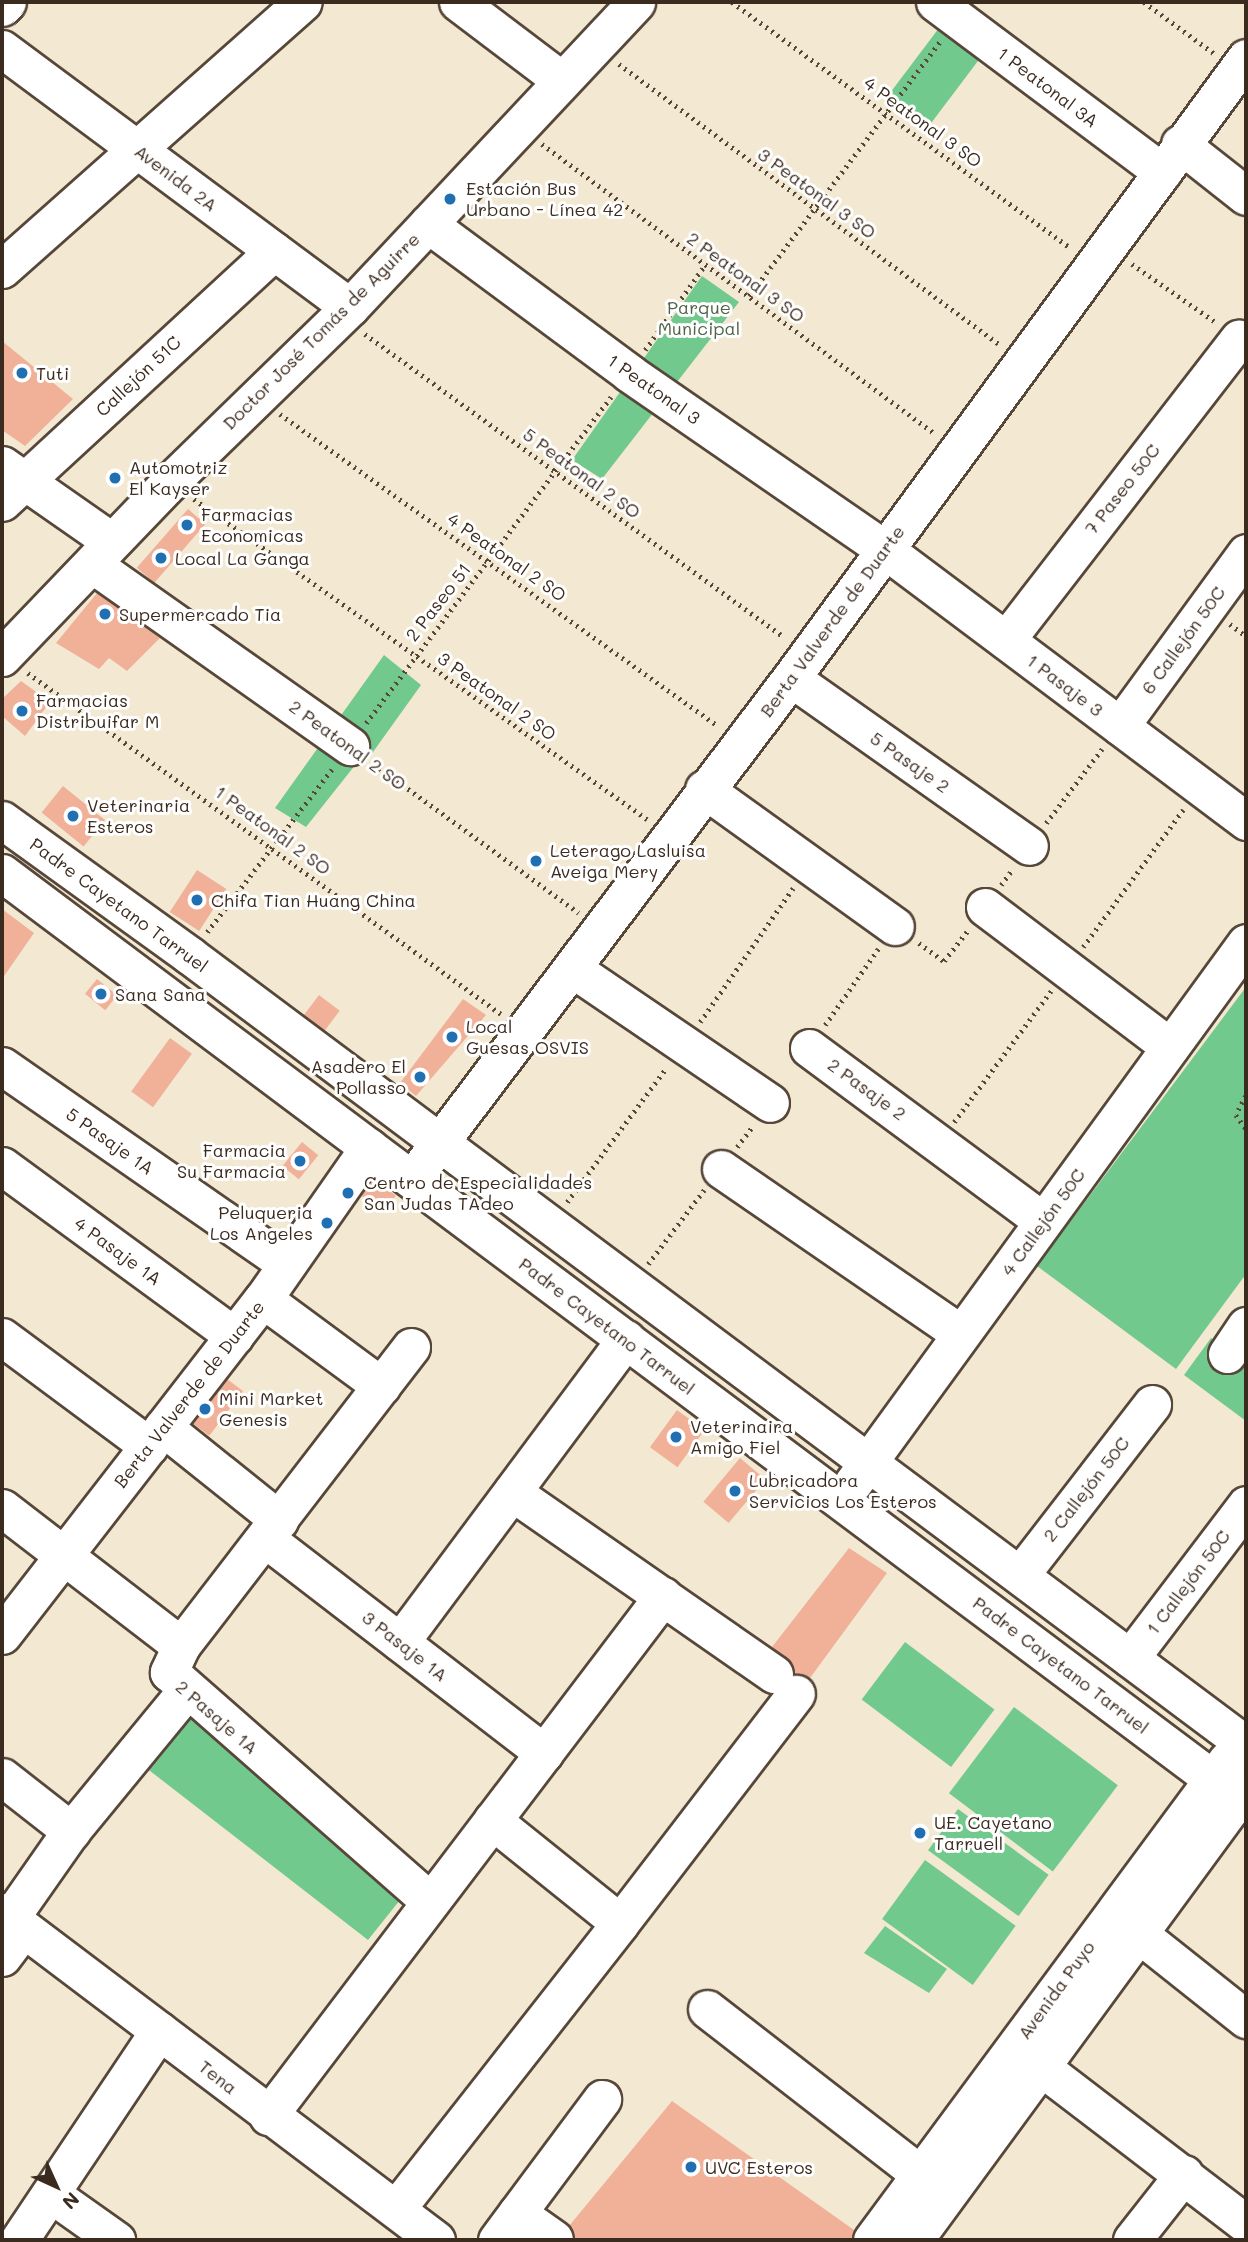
<!DOCTYPE html>
<meta charset="utf-8">
<style>
body{margin:0}
#map{position:relative;width:1248px;height:2242px;overflow:hidden;background:#f3e9d2;font-family:Mali,sans-serif}
div>[style]{position:absolute}
[style*='--x']{left:calc(var(--x)*1px);top:calc(var(--y)*1px);width:calc(var(--w)*1px);rotate:calc(var(--a)*1deg)}
.green>*{inset:0;background:#72c98e;transform-origin:0 0}
.building>*{inset:0;background:#f1b098;transform-origin:0 0}
.path>*{height:4.5px;margin-top:-2.25px;transform-origin:0;background:repeating-linear-gradient(90deg,#574739 0 2px,transparent 0 7px)}
.roads{filter:drop-shadow(2px 0 #574739) drop-shadow(-2px 0 #574739) drop-shadow(0 2px #574739) drop-shadow(0 -2px #574739)}
.minor>*{height:37px;margin:-18.5px;padding:0 18.5px;transform-origin:18.5px;border-radius:18.5px;background:#fff}
.dots>*{width:19px;height:19px;translate:-50% -50%;box-sizing:border-box;border:4px solid #fff;border-radius:50%}
span{translate:-50% -50%;white-space:nowrap;text-align:center;line-height:1.15;-webkit-text-stroke:6px #fff;paint-order:stroke}
.street-label{font-size:18px;color:#3b2a1e}
.poi-label{font-size:18px;color:#3b2a1e}
.left{translate:0 -50%;text-align:left}
.right{translate:-100% -50%;text-align:right}
.park-label{font-size:18px;color:#4e6245}
.frame{position:absolute;inset:0;border:4px solid #3b2a1e;pointer-events:none}
.north{position:absolute;left:21px;top:2151px;width:70px;height:70px;-webkit-text-stroke:5px #fff;paint-order:stroke;rotate:135deg;font-size:19px;font-weight:700;line-height:28px;text-align:center;color:#3b2a1e}
.north::after{content:'';display:block;margin:auto;width:24px;height:32px;background:#3b2a1e;clip-path:polygon(50% 0,100% 100%,50% 72%,0 100%)}
</style>
<div id="map">
<div class="green">
<div style="left:948px;top:16px;width:51px;height:106px;rotate:37deg"></div>
<div style="clip-path:polygon(702px 276px,739px 302px,602px 479px,572px 460px)"></div>
<div style="clip-path:polygon(384px 655px,421px 685px,363px 766px,356px 764px,306px 827px,275px 808px)"></div>
<div style="clip-path:polygon(1246px 987px,1246px 1274px,1176px 1369px,1037px 1266px)"></div>
<div style="clip-path:polygon(1211px 1338px,1246px 1364px,1246px 1421px,1184px 1375px)"></div>
<div style="left:905px;top:1642px;width:112px;height:72px;rotate:37deg"></div>
<div style="left:1014px;top:1707px;width:130px;height:108px;rotate:37deg"></div>
<div style="clip-path:polygon(191px 1712px,404px 1895px,368px 1940px,145px 1767px)"></div>
<div style="left:958px;top:1809px;width:112px;height:51px;rotate:36deg"></div>
<div style="left:925px;top:1860px;width:112px;height:73px;rotate:36deg"></div>
<div style="clip-path:polygon(885px 1926px,947px 1969px,929px 1993px,864px 1953px)"></div>
</div>
<div class="building">
<div style="clip-path:polygon(2px 341px,73px 399px,25px 446px,2px 430px)"></div>
<div style="left:188px;top:509px;width:23px;height:78px;rotate:41deg"></div>
<div style="clip-path:polygon(97px 593px,160px 638px,127px 671px,109px 658px,99px 669px,56px 643px)"></div>
<div style="clip-path:polygon(21px 681px,50px 702px,25px 736px,2px 716px,2px 699px)"></div>
<div style="left:63px;top:786px;width:54px;height:34px;rotate:39deg"></div>
<div style="left:197px;top:870px;width:35px;height:50px;rotate:33deg"></div>
<div style="clip-path:polygon(2px 909px,34px 933px,2px 979px)"></div>
<div style="left:97px;top:979px;width:26px;height:19px;rotate:39deg"></div>
<div style="left:319px;top:995px;width:26px;height:25px;rotate:37deg"></div>
<div style="clip-path:polygon(463px 999px,486px 1015px,416px 1096px,400px 1083px)"></div>
<div style="left:170px;top:1038px;width:27px;height:66px;rotate:36deg"></div>
<div style="left:302px;top:1142px;width:21px;height:31px;rotate:39deg"></div>
<div style="left:373px;top:1178px;width:29px;height:21px;rotate:38deg"></div>
<div style="left:227px;top:1379px;width:20px;height:56px;rotate:37deg"></div>
<div style="left:677px;top:1410px;width:34px;height:46px;rotate:36deg"></div>
<div style="left:740px;top:1458px;width:33px;height:57px;rotate:40deg"></div>
<div style="clip-path:polygon(849px 1548px,887px 1573px,810px 1678px,795px 1674px,793px 1664px,772px 1647px)"></div>
<div style="clip-path:polygon(672px 2101px,854px 2230px,851px 2240px,575px 2240px,569px 2226px)"></div>
</div>
<div class="path">
<div style="--x:732;--y:2;--w:418;--a:36"></div>
<div style="--x:1144;--y:2;--w:88;--a:36.2"></div>
<div style="--x:619;--y:64;--w:475;--a:36.4"></div>
<div style="--x:542;--y:144;--w:488;--a:36.4"></div>
<div style="--x:1132;--y:264;--w:100;--a:34.8"></div>
<div style="--x:749;--y:296;--w:318;--a:-53.1"></div>
<div style="--x:365;--y:334;--w:517;--a:35.87"></div>
<div style="--x:645;--y:350;--w:104;--a:-54.8"></div>
<div style="--x:280;--y:414;--w:538;--a:35.46"></div>
<div style="--x:194;--y:499;--w:555;--a:35.24"></div>
<div style="--x:1230;--y:624;--w:20;--a:37"></div>
<div style="--x:28;--y:673;--w:583;--a:35.79"></div>
<div style="--x:366;--y:723;--w:408;--a:-53.1"></div>
<div style="--x:374;--y:764;--w:253;--a:36"></div>
<div style="--x:1046;--y:823;--w:93;--a:-52.9"></div>
<div style="--x:1001;--y:885;--w:19;--a:-54"></div>
<div style="--x:207;--y:932;--w:205;--a:-52.5"></div>
<div style="--x:919;--y:943;--w:31;--a:36"></div>
<div style="--x:944;--y:961;--w:41;--a:-52"></div>
<div style="--x:1083;--y:947;--w:170;--a:-53.9"></div>
<div style="--x:700;--y:1022;--w:163;--a:-55.2"></div>
<div style="--x:825;--y:1025;--w:93;--a:-55.1"></div>
<div style="--x:1246;--y:1096;--w:21;--a:118"></div>
<div style="--x:1236;--y:1115;--w:17;--a:54"></div>
<div style="--x:954;--y:1122;--w:163;--a:-53.5"></div>
<div style="--x:737;--y:1147;--w:26;--a:-53"></div>
<div style="--x:567;--y:1202;--w:167;--a:-53.5"></div>
<div style="--x:648;--y:1264;--w:93;--a:-52.9"></div>
</div>
<div class="roads">
<div class="minor">
<div style="--x:458;--y:2;--w:129;--a:37.1"></div>
<div style="--x:935;--y:2;--w:284;--a:36.8"></div>
<div style="--x:2;--y:7;--w:7;--a:-45"></div>
<div style="--x:2;--y:49;--w:433;--a:36.6"></div>
<div style="--x:1180;--y:144;--w:84;--a:38.2"></div>
<div style="--x:428;--y:224;--w:250;--a:36.5"></div>
<div style="--x:629;--y:373;--w:310;--a:34.6"></div>
<div style="--x:884;--y:549;--w:453;--a:36.9"></div>
<div style="--x:2;--y:269;--w:402;--a:-41.6"></div>
<div style="--x:2;--y:465;--w:133;--a:34.9"></div>
<div style="--x:2;--y:502;--w:370;--a:-42.7"></div>
<div style="--x:92;--y:564;--w:316;--a:35.2"></div>
<div style="--x:1006;--y:640;--w:381;--a:-52.3"></div>
<div style="--x:2;--y:657;--w:243;--a:-46.2"></div>
<div style="--x:170;--y:482;--w:251;--a:-44.2"></div>
<div style="--x:350;--y:307;--w:418;--a:-46.8"></div>
<div style="--x:791;--y:678;--w:291;--a:35.2"></div>
<div style="--x:1120;--y:726;--w:214;--a:-53.9"></div>
<div style="--x:704;--y:789;--w:235;--a:35.7"></div>
<div style="--x:2;--y:820;--w:231;--a:35.8"></div>
<div style="--x:189;--y:955;--w:1320;--a:36.77"></div>
<div style="--x:2;--y:873;--w:1554;--a:36.81"></div>
<div style="--x:985;--y:907;--w:232;--a:37.1"></div>
<div style="--x:573;--y:969;--w:238;--a:34.2"></div>
<div style="--x:809;--y:1048;--w:291;--a:36.5"></div>
<div style="--x:2;--y:1066;--w:347;--a:34.8"></div>
<div style="--x:424;--y:1163;--w:608;--a:-52.89"></div>
<div style="--x:791;--y:678;--w:769;--a:-53.73"></div>
<div style="--x:2;--y:1166;--w:288;--a:36.2"></div>
<div style="--x:721;--y:1169;--w:291;--a:34.5"></div>
<div style="--x:263;--y:1299;--w:147;--a:36.4"></div>
<div style="--x:2;--y:1337;--w:183;--a:36.6"></div>
<div style="--x:411;--y:1347;--w:377;--a:127.6"></div>
<div style="--x:181;--y:1646;--w:29;--a:115"></div>
<div style="--x:169;--y:1672;--w:347;--a:41.3"></div>
<div style="--x:1227;--y:1354;--w:34;--a:-56"></div>
<div style="--x:163;--y:1427;--w:149;--a:38.7"></div>
<div style="--x:853;--y:1483;--w:668;--a:-53.95"></div>
<div style="--x:512;--y:1492;--w:319;--a:34.8"></div>
<div style="--x:2;--y:1508;--w:226;--a:37.6"></div>
<div style="--x:266;--y:1539;--w:351;--a:37.6"></div>
<div style="--x:1020;--y:1575;--w:216;--a:-52.3"></div>
<div style="--x:2;--y:1635;--w:425;--a:-52.2"></div>
<div style="--x:263;--y:1299;--w:185;--a:-55.1"></div>
<div style="--x:400;--y:1642;--w:378;--a:-53.3"></div>
<div style="--x:1130;--y:1658;--w:192;--a:-52.8"></div>
<div style="--x:2;--y:1777;--w:88;--a:38"></div>
<div style="--x:2;--y:1912;--w:544;--a:37.08"></div>
<div style="--x:10;--y:1918;--w:106;--a:-55"></div>
<div style="--x:71;--y:1831;--w:181;--a:-50.6"></div>
<div style="--x:620;--y:1923;--w:289;--a:-52.5"></div>
<div style="--x:1139;--y:1934;--w:137;--a:38.5"></div>
<div style="--x:2;--y:1957;--w:35;--a:-53"></div>
<div style="--x:707;--y:2009;--w:269;--a:37.8"></div>
<div style="--x:1041;--y:2067;--w:258;--a:37.4"></div>
<div style="--x:268;--y:2116;--w:653;--a:-52.78"></div>
<div style="--x:51;--y:2194;--w:80;--a:35.3"></div>
<div style="--x:396;--y:2209;--w:363;--a:-51.9"></div>
<div style="--x:620;--y:1923;--w:164;--a:-141.2"></div>
<div style="--x:517;--y:2213;--w:45;--a:35.1"></div>
<div style="--x:19;--y:2240;--w:252;--a:-56.2"></div>
<div style="--x:497;--y:2240;--w:176;--a:-53.3"></div>
<div style="--x:872;--y:2240;--w:597;--a:-53.51"></div>
<div style="--x:914;--y:2240;--w:562;--a:-53.76"></div>
<div style="--x:1132;--y:2240;--w:84;--a:-51.8"></div>
</div>
</div>
<div class="dots">
<div style="left:450px;top:199px;background:#1f6fb2"></div>
<div style="left:22px;top:373px;background:#1f6fb2"></div>
<div style="left:115px;top:478px;background:#1f6fb2"></div>
<div style="left:187px;top:525px;background:#1f6fb2"></div>
<div style="left:161px;top:558px;background:#1f6fb2"></div>
<div style="left:105px;top:614px;background:#1f6fb2"></div>
<div style="left:22px;top:711px;background:#1f6fb2"></div>
<div style="left:73px;top:816px;background:#1f6fb2"></div>
<div style="left:536px;top:861px;background:#1f6fb2"></div>
<div style="left:197px;top:900px;background:#1f6fb2"></div>
<div style="left:101px;top:994px;background:#1f6fb2"></div>
<div style="left:452px;top:1037px;background:#1f6fb2"></div>
<div style="left:420px;top:1077px;background:#1f6fb2"></div>
<div style="left:300px;top:1161px;background:#1f6fb2"></div>
<div style="left:348px;top:1193px;background:#1f6fb2"></div>
<div style="left:327px;top:1223px;background:#1f6fb2"></div>
<div style="left:205px;top:1409px;background:#1f6fb2"></div>
<div style="left:676px;top:1437px;background:#1f6fb2"></div>
<div style="left:735px;top:1491px;background:#1f6fb2"></div>
<div style="left:920px;top:1833px;background:#1f6fb2"></div>
<div style="left:691px;top:2167px;background:#1f6fb2"></div>
</div>
<div class="street-label">
<span style="left:1048px;top:87px;rotate:37deg">1 Peatonal 3A</span>
<span style="left:923px;top:122px;rotate:36deg">4 Peatonal 3 SO</span>
<span style="left:176px;top:178px;rotate:37deg">Avenida 2A</span>
<span style="left:817px;top:193px;rotate:36deg">3 Peatonal 3 SO</span>
<span style="left:746px;top:277px;rotate:36deg">2 Peatonal 3 SO</span>
<span style="left:321px;top:331px;rotate:-45deg">Doctor José Tomás de Aguirre</span>
<span style="left:138px;top:376px;rotate:-43deg">Callejón 51C</span>
<span style="left:654px;top:389px;rotate:35deg">1 Peatonal 3</span>
<span style="left:582px;top:473px;rotate:36deg">5 Peatonal 2 SO</span>
<span style="left:1122px;top:489px;rotate:-52deg">7 Paseo 50C</span>
<span style="left:507px;top:557px;rotate:35deg">4 Peatonal 2 SO</span>
<span style="left:438px;top:602px;rotate:-52deg">2 Paseo 51</span>
<span style="left:832px;top:621px;rotate:-54deg">Berta Valverde de Duarte</span>
<span style="left:1183px;top:640px;rotate:-54deg">6 Callejón 50C</span>
<span style="left:1065px;top:685px;rotate:37deg">1 Pasaje 3</span>
<span style="left:497px;top:696px;rotate:35deg">3 Peatonal 2 SO</span>
<span style="left:348px;top:745px;rotate:36deg">2 Peatonal 2 SO</span>
<span style="left:910px;top:762px;rotate:35deg">5 Pasaje 2</span>
<span style="left:273px;top:830px;rotate:36deg">1 Peatonal 2 SO</span>
<span style="left:119px;top:905px;rotate:36deg">Padre Cayetano Tarruel</span>
<span style="left:867px;top:1089px;rotate:36deg">2 Pasaje 2</span>
<span style="left:110px;top:1141px;rotate:35deg">5 Pasaje 1A</span>
<span style="left:1043px;top:1222px;rotate:-54deg">4 Callejón 50C</span>
<span style="left:118px;top:1251px;rotate:36deg">4 Pasaje 1A</span>
<span style="left:607px;top:1326px;rotate:37deg">Padre Cayetano Tarruel</span>
<span style="left:189px;top:1394px;rotate:-52deg">Berta Valverde de Duarte</span>
<span style="left:1086px;top:1489px;rotate:-52deg">2 Callejón 50C</span>
<span style="left:1188px;top:1582px;rotate:-53deg">1 Callejón 50C</span>
<span style="left:405px;top:1646px;rotate:38deg">3 Pasaje 1A</span>
<span style="left:1061px;top:1665px;rotate:37deg">Padre Cayetano Tarruel</span>
<span style="left:217px;top:1717px;rotate:41deg">2 Pasaje 1A</span>
<span style="left:1056px;top:1990px;rotate:-54deg">Avenida Puyo</span>
<span style="left:218px;top:2077px;rotate:38deg">Tena</span>
</div>
<div class="poi-label">
<span class="left" style="left:466px;top:199px">Estación Bus<br>Urbano - Línea 42</span>
<span class="left" style="left:36px;top:373px">Tuti</span>
<span class="left" style="left:129px;top:478px">Automotriz<br>El Kayser</span>
<span class="left" style="left:201px;top:525px">Farmacias<br>Economicas</span>
<span class="left" style="left:175px;top:558px">Local La Ganga</span>
<span class="left" style="left:119px;top:614px">Supermercado Tia</span>
<span class="left" style="left:36px;top:711px">Farmacias<br>Distribuifar M</span>
<span class="left" style="left:87px;top:816px">Veterinaria<br>Esteros</span>
<span class="left" style="left:550px;top:861px">Leterago Lasluisa<br>Aveiga Mery</span>
<span class="left" style="left:211px;top:900px">Chifa Tian Huang China</span>
<span class="left" style="left:115px;top:994px">Sana Sana</span>
<span class="left" style="left:466px;top:1037px">Local<br>Guesas OSVIS</span>
<span class="right" style="left:406px;top:1077px">Asadero El<br>Pollasso</span>
<span class="right" style="left:286px;top:1161px">Farmacia<br>Su Farmacia</span>
<span class="left" style="left:364px;top:1193px">Centro de Especialidades<br>San Judas TAdeo</span>
<span class="right" style="left:313px;top:1223px">Peluqueria<br>Los Angeles</span>
<span class="left" style="left:219px;top:1409px">Mini Market<br>Genesis</span>
<span class="left" style="left:690px;top:1437px">Veterinaira<br>Amigo Fiel</span>
<span class="left" style="left:749px;top:1491px">Lubricadora<br>Servicios Los Esteros</span>
<span class="left" style="left:934px;top:1833px">UE. Cayetano<br>Tarruell</span>
<span class="left" style="left:705px;top:2167px">UVC Esteros</span>
</div>
<div class="park-label">
<span style="left:699px;top:318px">Parque<br>Municipal</span>
</div>
<div class="frame"></div>
<div class="north">N</div>
</div>
